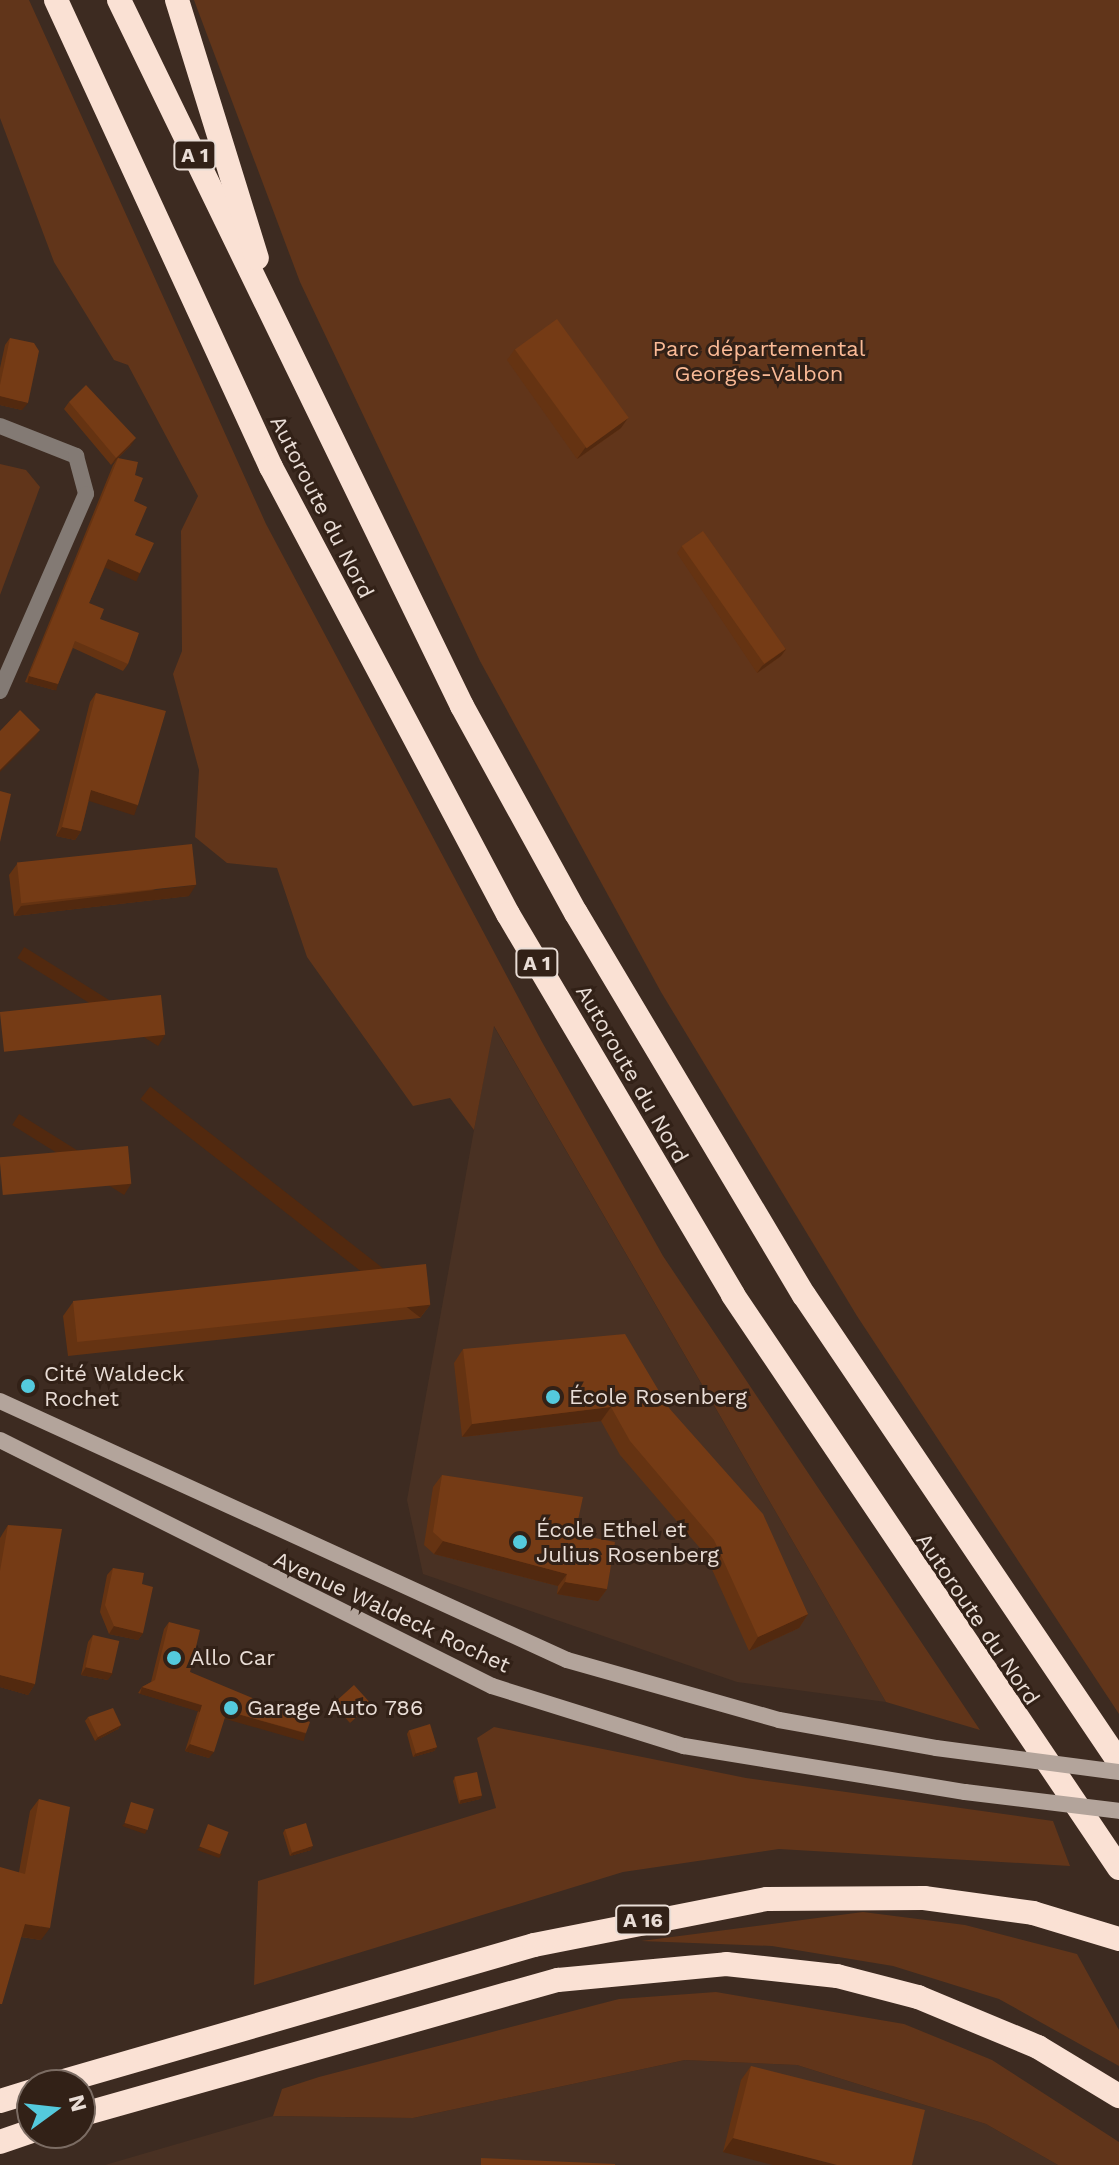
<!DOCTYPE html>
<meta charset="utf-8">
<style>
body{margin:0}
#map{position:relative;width:1119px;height:2165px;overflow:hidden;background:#3d2b21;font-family:"Work Sans",sans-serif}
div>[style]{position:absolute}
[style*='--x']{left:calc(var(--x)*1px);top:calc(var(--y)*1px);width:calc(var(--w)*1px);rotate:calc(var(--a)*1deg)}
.built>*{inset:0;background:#493123}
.green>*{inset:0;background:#61351a}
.minor>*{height:16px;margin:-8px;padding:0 8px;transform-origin:8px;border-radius:8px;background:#837a74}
.secondary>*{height:16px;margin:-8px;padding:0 8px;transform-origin:8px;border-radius:8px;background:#b3a49b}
.motorway>*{height:24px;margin:-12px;padding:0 12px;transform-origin:12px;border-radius:12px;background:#fae1d4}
.secondary-bridge>*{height:16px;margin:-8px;padding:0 8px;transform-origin:8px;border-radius:8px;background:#b3a49b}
.wall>*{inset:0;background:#653312}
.shaded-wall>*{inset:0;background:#52290f;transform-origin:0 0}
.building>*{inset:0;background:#753b15;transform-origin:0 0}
.dots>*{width:22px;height:22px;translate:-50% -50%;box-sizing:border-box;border:4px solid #322117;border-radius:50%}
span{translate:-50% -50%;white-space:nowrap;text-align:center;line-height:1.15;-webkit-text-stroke:6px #322117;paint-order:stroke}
.shield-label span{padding:2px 6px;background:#322117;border:2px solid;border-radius:6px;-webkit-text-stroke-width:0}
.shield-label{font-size:20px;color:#e9ddd6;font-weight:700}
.park-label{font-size:22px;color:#faba96}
.street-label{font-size:22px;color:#e9ddd6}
.poi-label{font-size:22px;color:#e9ddd6}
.left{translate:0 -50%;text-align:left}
.north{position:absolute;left:16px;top:2069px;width:80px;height:80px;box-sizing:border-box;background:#322117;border:2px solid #7b6c63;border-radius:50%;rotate:75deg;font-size:22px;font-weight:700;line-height:32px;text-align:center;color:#e9ddd6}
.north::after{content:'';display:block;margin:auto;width:28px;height:36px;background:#54cadd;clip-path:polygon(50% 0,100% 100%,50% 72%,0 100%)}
</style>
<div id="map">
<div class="built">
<div style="clip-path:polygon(493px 1025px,886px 1702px,737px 1682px,423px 1574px,407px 1500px)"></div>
<div style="clip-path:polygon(685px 2060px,797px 2065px,986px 2124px,1058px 2165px,105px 2165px,273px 2116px,413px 2118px)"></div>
</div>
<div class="green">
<div style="clip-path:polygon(0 0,29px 0,266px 524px,542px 1042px,663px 1256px,980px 1730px,886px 1702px,494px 1026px,474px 1130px,450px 1098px,413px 1106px,307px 957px,277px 868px,227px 863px,195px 837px,199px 770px,173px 674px,182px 651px,181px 531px,198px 496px,128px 365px,114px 360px,54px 262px,0 118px)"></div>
<div style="clip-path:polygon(194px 0,1119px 0,1119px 1714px,857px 1316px,661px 992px,480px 661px,300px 282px)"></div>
<div style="clip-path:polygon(0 464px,26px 470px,40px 487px,0 595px)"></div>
<div style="clip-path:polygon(494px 1727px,746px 1778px,1053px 1821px,1070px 1866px,779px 1849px,623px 1872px,254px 1985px,258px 1881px,496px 1808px,477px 1738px)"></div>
<div style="clip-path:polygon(863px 1912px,965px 1925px,1077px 1954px,1119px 2030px,1119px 2066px,999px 1999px,893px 1966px,772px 1946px,641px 1941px)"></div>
<div style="clip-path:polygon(716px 1992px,904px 2024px,992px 2060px,1119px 2142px,1119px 2165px,1058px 2165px,986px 2124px,797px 2065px,685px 2060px,413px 2118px,273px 2116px,282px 2089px,319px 2077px,619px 1999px)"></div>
</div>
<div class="minor">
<div style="--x:0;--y:426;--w:82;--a:21.5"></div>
<div style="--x:76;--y:456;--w:39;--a:75"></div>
<div style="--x:86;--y:494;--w:215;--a:113.6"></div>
</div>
<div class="secondary">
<div style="--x:0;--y:1401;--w:623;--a:24.55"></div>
<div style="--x:567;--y:1660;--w:220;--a:15.8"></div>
<div style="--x:779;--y:1720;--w:159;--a:10.1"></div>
<div style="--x:0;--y:1440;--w:550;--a:26.57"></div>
<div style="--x:492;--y:1686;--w:201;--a:17.4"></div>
<div style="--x:684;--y:1746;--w:285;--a:9.3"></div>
</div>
<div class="motorway">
<div style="--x:56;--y:0;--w:514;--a:65.28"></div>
<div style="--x:271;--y:467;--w:506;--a:62.07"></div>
<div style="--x:508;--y:914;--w:442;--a:59.4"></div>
<div style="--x:733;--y:1295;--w:691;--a:56.03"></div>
<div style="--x:119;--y:0;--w:785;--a:64.09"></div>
<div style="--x:462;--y:706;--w:236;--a:61.2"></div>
<div style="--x:576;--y:913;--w:445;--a:59.2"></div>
<div style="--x:804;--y:1295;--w:563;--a:56"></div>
<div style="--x:177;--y:0;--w:270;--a:72.8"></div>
<div style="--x:50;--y:2085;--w:504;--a:-16.13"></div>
<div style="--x:534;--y:1945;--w:237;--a:-11.2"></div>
<div style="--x:767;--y:1899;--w:157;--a:-0.4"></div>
<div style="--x:924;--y:1898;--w:110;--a:7.8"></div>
<div style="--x:1033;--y:1913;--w:90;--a:16.8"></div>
<div style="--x:0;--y:2101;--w:34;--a:-17"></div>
<div style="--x:80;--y:2115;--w:497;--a:-15.8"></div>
<div style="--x:558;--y:1980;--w:169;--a:-5.4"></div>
<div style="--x:726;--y:1964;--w:112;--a:6.2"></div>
<div style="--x:837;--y:1976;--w:84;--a:14.5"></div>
<div style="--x:918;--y:1997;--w:130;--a:22.6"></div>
<div style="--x:1038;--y:2047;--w:95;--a:31.2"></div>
<div style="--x:0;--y:2142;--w:34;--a:-19"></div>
</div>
<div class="secondary-bridge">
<div style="--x:936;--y:1748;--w:185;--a:7.5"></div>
<div style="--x:965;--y:1792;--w:155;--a:7"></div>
</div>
<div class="wall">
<div style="clip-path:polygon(10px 338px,22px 410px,0 405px,0 368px,5px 345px)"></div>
<div style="clip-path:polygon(515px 349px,621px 428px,577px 459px,507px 360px)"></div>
<div style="clip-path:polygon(69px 402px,131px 445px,118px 458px,135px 475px,134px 501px,135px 535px,140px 573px,135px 580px,105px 567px,89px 603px,128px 664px,123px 671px,73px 648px,58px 684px,54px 690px,25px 682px,113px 465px,117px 459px,111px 465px,64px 409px)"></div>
<div style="clip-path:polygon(682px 546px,786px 649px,781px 656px,757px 673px,677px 553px)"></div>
<div style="clip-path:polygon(96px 693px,138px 805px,132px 814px,89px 800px,81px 831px,75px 840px,56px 836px,90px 702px)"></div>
<div style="clip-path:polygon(17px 864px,189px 896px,14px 916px,9px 875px)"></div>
<div style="clip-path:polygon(73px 1302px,430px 1305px,420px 1318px,68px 1356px,63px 1316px)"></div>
<div style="clip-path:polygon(463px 1349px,669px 1408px,808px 1614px,799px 1628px,749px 1651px,705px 1554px,620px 1455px,601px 1421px,462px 1437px,454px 1363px)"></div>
<div style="clip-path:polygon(442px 1475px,575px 1534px,607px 1589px,598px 1601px,557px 1594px,558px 1586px,434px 1554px,424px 1545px,433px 1487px)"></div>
<div style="clip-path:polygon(8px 1525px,35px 1684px,28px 1695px,0 1687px,0 1538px)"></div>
<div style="clip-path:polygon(113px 1568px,142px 1584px,143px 1633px,138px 1640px,109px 1634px,100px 1612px,107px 1575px)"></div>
<div style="clip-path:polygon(169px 1622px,190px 1672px,306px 1733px,301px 1739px,224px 1718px,209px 1758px,185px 1751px,198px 1711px,138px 1693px,142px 1687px,151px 1682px,164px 1629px)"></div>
<div style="clip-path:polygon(93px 1635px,108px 1680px,81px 1675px,88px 1642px)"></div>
<div style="clip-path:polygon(336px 1701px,371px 1704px,350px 1723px,333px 1704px)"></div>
<div style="clip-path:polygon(88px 1717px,121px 1725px,118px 1729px,95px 1741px,85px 1721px)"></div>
<div style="clip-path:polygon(409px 1730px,437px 1747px,434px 1751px,413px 1757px,407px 1734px)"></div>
<div style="clip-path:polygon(455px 1777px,482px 1795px,480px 1799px,459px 1804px,453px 1781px)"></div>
<div style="clip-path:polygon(39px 1799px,41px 1940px,21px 1937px,19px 1872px,30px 1811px)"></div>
<div style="clip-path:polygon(285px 1829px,311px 1850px,290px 1856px,283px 1833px)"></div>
<div style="clip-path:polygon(751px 2066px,912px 2165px,723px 2152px,741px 2080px)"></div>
</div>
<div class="shaded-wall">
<div style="clip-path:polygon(0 396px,28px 403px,22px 410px,0 405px)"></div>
<div style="clip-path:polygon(628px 418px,621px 428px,577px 459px,585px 448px)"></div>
<div style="clip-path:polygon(136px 438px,131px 445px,111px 465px,116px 458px)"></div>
<div style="left:108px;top:559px;width:35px;height:9px;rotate:24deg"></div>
<div style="clip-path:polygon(786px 649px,781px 656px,757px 673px,762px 666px)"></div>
<div style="left:29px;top:676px;width:30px;height:7px;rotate:15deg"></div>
<div style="clip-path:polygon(40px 730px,36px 736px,0 772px,0 770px)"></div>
<div style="left:91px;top:790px;width:49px;height:11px;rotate:18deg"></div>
<div style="clip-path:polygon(62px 827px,81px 831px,75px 840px,56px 836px)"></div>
<div style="clip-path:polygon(196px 885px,189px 896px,14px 916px,21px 906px)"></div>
<div style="left:165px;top:1035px;width:13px;height:166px;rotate:122deg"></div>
<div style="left:131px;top:1184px;width:13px;height:132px;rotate:122deg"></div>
<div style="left:430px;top:1305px;width:16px;height:355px;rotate:128deg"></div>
<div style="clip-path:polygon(611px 1407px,601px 1421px,462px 1437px,472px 1424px)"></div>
<div style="clip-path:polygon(443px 1541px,567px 1574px,558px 1586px,434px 1554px)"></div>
<div style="clip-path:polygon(565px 1582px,607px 1589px,598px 1601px,557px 1594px)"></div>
<div style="clip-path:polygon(808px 1614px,799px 1628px,749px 1651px,758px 1637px)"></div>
<div style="clip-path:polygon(114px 1626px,143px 1633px,138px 1640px,109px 1634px)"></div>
<div style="clip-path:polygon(86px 1667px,113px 1673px,108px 1680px,81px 1675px)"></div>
<div style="clip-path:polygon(0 1675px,35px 1684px,28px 1695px,0 1687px)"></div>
<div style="left:142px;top:1687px;width:63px;height:7px;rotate:17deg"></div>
<div style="left:227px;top:1711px;width:82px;height:8px;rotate:16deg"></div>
<div style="clip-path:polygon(121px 1725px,118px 1729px,95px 1741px,98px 1737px)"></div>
<div style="clip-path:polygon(190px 1744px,214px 1752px,209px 1758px,185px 1751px)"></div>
<div style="clip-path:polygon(437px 1747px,434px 1751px,413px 1757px,416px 1753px)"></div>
<div style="clip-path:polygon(482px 1795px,480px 1799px,459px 1804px,461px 1800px)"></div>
<div style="clip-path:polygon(125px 1823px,147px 1830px,145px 1834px,122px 1826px)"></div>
<div style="clip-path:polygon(313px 1846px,311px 1850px,290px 1856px,292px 1853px)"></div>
<div style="clip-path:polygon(200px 1847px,222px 1854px,219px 1858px,197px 1850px)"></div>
<div style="clip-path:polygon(25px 1924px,50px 1928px,41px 1940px,16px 1936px)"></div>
<div style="clip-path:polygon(733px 2138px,837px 2165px,773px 2165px,723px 2152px)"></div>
</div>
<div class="building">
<div style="left:557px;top:319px;width:122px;height:52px;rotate:54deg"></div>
<div style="clip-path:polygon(10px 338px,34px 343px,39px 351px,28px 403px,0 396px,0 385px)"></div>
<div style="clip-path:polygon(86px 385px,136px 438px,116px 458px,69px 402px)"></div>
<div style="clip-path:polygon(118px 458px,138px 462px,135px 475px,143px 478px,134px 501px,147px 507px,135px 535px,154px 543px,140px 573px,108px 559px,89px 603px,104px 609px,100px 619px,139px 633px,128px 664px,75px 641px,58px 684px,29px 676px)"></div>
<div style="left:703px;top:531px;width:144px;height:26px;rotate:55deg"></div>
<div style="clip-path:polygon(96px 693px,166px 711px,138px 805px,91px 790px,81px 831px,62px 827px)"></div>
<div style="clip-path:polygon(20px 710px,40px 730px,0 770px,0 731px)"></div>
<div style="clip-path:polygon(0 791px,11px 794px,0 842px)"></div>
<div style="left:192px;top:844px;width:41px;height:176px;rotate:84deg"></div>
<div style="left:161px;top:995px;width:40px;height:162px;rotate:84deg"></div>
<div style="left:128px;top:1146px;width:38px;height:129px;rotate:85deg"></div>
<div style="left:426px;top:1264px;width:41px;height:355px;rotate:84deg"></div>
<div style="clip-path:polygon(625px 1334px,669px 1408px,763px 1514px,808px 1614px,758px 1637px,714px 1540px,630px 1441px,611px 1407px,472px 1424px,463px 1349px)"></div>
<div style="clip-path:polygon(442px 1475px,583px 1497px,575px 1534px,615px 1542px,607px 1589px,565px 1582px,567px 1574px,443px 1541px,433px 1532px)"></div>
<div style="clip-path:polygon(8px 1525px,62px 1529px,35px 1684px,0 1675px,0 1571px)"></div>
<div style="clip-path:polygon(113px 1568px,144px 1573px,142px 1584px,153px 1587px,143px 1633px,114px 1626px,105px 1605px)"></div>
<div style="clip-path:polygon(169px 1622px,200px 1630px,190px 1672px,310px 1722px,306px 1733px,227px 1711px,214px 1752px,190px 1744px,202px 1705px,142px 1687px,155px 1680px)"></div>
<div style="left:93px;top:1635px;width:27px;height:33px;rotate:13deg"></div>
<div style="left:354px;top:1685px;width:25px;height:24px;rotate:48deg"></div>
<div style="clip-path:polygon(113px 1708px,121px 1725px,98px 1737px,88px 1717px)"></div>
<div style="left:430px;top:1724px;width:24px;height:22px;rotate:73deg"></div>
<div style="left:477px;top:1772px;width:24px;height:23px;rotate:78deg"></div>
<div style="clip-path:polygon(39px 1799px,70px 1807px,50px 1928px,25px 1924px,2px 2004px,0 2004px,0 1867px,25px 1874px)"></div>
<div style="left:131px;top:1802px;width:24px;height:22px;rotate:17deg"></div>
<div style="left:306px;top:1823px;width:24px;height:22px;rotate:73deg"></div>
<div style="left:208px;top:1824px;width:22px;height:24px;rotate:21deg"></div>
<div style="clip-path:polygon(751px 2066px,925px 2110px,912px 2165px,837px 2165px,733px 2138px)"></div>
<div style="clip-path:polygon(481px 2158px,615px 2164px,615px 2165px,481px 2165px)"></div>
</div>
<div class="dots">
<div style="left:28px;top:1386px;background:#54cadd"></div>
<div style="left:553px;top:1397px;background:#54cadd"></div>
<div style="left:520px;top:1542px;background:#54cadd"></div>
<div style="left:174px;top:1658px;background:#54cadd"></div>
<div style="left:231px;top:1708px;background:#54cadd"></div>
</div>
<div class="shield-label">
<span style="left:195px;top:155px">A 1</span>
<span style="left:537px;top:963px">A 1</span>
<span style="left:643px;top:1920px">A 16</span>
</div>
<div class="park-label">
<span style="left:759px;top:361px">Parc départemental<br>Georges-Valbon</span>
</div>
<div class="street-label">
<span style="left:322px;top:507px;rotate:63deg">Autoroute du Nord</span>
<span style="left:632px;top:1074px;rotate:60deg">Autoroute du Nord</span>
<span style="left:392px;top:1612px;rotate:25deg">Avenue Waldeck Rochet</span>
<span style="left:978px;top:1619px;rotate:56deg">Autoroute du Nord</span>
</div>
<div class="poi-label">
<span class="left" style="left:44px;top:1386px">Cité Waldeck<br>Rochet</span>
<span class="left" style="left:569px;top:1397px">École Rosenberg</span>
<span class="left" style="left:536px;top:1542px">École Ethel et<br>Julius Rosenberg</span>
<span class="left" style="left:190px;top:1658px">Allo Car</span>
<span class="left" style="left:247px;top:1708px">Garage Auto 786</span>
</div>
<div class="north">N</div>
</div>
